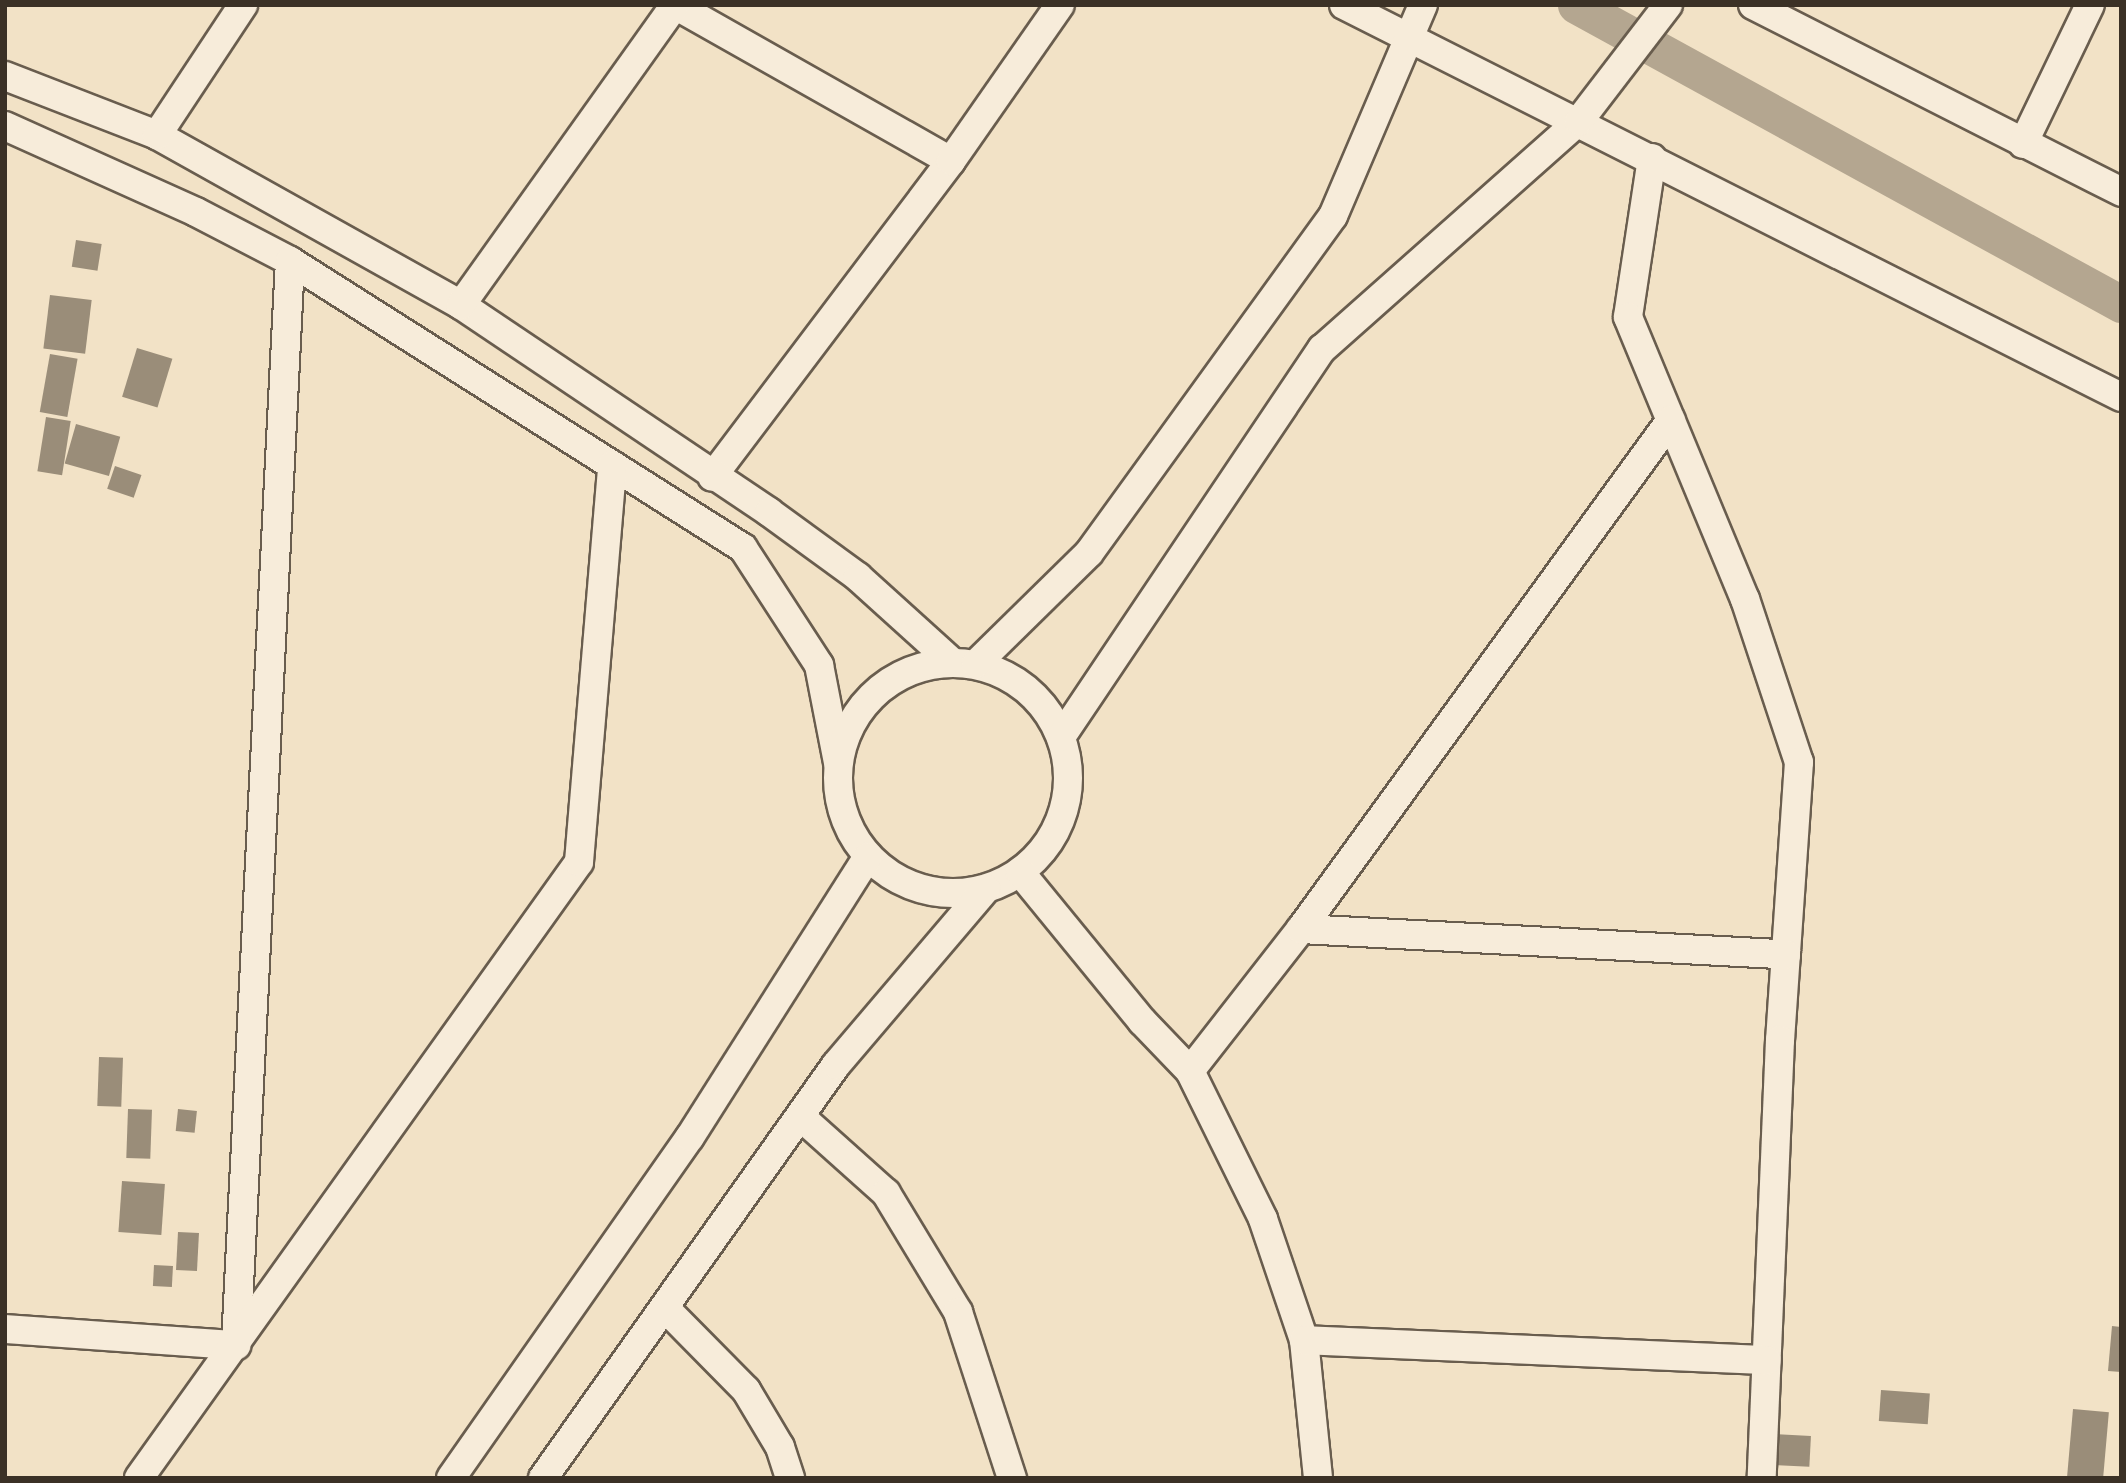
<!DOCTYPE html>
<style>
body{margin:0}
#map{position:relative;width:2126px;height:1483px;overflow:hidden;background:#f2e2c6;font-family:Alegreya,serif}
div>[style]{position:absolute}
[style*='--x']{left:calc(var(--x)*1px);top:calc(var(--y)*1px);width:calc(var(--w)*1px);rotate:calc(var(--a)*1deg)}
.canal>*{height:37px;margin:-18.5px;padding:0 18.5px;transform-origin:18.5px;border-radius:18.5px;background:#b4a690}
.building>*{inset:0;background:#9a8d79;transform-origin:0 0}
.roads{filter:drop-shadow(2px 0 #695d4e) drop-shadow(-2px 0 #695d4e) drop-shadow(0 2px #695d4e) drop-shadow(0 -2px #695d4e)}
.minor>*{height:28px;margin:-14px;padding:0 14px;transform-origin:14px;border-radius:14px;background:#f7ecda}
.minor>.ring{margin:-14px;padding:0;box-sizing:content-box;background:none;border:28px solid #f7ecda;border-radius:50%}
span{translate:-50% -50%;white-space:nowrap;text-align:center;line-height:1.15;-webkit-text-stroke:5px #f7ecda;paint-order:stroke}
.frame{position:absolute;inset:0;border:7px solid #3b3126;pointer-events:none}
</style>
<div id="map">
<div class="canal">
<div style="--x:1576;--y:5;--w:622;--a:28.75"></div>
</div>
<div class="building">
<div style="left:76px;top:240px;width:26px;height:27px;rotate:9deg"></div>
<div style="left:50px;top:295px;width:42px;height:54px;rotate:7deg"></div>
<div style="left:137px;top:348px;width:37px;height:51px;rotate:17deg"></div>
<div style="left:50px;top:354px;width:28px;height:59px;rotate:10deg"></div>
<div style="left:46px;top:417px;width:25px;height:55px;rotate:9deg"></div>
<div style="left:76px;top:424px;width:46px;height:41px;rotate:16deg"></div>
<div style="left:115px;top:466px;width:28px;height:24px;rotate:19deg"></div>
<div style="left:99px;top:1057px;width:24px;height:49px;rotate:2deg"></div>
<div style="left:128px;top:1109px;width:24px;height:49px;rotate:2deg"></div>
<div style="left:178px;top:1109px;width:19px;height:22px;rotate:6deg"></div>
<div style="left:122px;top:1181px;width:43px;height:51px;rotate:4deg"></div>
<div style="left:178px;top:1232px;width:21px;height:38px;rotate:3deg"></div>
<div style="left:154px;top:1265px;width:19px;height:21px;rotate:3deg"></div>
<div style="clip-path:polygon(2112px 1326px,2121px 1327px,2121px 1372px,2108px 1371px)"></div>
<div style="left:1881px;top:1390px;width:49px;height:31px;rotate:4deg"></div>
<div style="left:2073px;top:1409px;width:36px;height:69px;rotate:5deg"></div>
<div style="left:1775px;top:1434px;width:36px;height:31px;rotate:3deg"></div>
</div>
<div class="roads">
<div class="minor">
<div style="--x:675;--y:5;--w:317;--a:29.5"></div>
<div style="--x:951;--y:161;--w:396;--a:127.1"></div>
<div style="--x:1344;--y:5;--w:870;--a:26.77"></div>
<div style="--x:1753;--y:5;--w:413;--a:26.9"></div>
<div style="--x:5;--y:76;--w:163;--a:21.2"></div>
<div style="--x:157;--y:135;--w:348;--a:29.2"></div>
<div style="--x:461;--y:305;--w:371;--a:33.9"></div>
<div style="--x:769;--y:512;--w:110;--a:36.1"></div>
<div style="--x:858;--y:577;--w:127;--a:42.1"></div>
<div style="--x:5;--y:126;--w:209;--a:24.2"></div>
<div style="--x:196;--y:212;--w:106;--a:27.5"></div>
<div style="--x:290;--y:261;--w:536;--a:32.36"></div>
<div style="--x:743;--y:548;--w:140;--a:57"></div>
<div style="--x:819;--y:665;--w:100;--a:79"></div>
<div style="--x:157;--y:135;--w:156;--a:-56.5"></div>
<div style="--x:2023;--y:144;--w:154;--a:-64.3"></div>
<div style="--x:1652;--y:158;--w:161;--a:98.6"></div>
<div style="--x:1628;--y:317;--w:305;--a:67.5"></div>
<div style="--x:1745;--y:599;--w:172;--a:71.7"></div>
<div style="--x:1799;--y:762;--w:279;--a:93.9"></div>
<div style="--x:1780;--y:1040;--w:438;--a:92.4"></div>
<div style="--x:951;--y:161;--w:190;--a:-55.1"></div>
<div style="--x:461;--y:305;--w:369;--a:-54.5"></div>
<div class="ring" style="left:838px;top:663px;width:202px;height:202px"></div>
<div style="--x:976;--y:664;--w:158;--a:-44.5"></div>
<div style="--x:1089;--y:553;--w:416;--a:-54.1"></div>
<div style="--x:1333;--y:216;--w:229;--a:-66.9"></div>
<div style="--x:1061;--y:737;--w:468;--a:-56.1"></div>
<div style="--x:1322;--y:349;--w:344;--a:-41.6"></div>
<div style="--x:1579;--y:121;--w:146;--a:-52.5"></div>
<div style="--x:1020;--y:872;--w:193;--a:50.7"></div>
<div style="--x:1142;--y:1021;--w:69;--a:46.2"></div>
<div style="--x:1190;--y:1071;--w:180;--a:-52"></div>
<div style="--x:1301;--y:929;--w:629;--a:-53.99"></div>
<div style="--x:1301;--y:929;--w:486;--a:3"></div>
<div style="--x:1190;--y:1071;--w:165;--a:63.7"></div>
<div style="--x:1263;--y:1219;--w:128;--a:71.3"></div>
<div style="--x:1304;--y:1340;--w:139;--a:84.2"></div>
<div style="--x:801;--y:1117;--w:114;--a:41.8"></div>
<div style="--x:886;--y:1193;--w:139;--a:58.8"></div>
<div style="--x:958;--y:1312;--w:175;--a:72"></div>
<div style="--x:666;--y:1309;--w:114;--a:45.4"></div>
<div style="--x:746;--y:1390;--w:66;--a:59.2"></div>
<div style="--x:780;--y:1447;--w:33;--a:72"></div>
<div style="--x:5;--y:1329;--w:232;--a:4"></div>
<div style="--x:236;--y:1345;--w:1085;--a:-87.15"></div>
<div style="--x:1304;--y:1340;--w:463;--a:2.5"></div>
<div style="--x:139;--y:1478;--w:757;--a:-54.46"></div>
<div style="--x:579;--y:862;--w:398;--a:-85.2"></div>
<div style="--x:451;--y:1478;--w:416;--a:-55"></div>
<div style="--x:690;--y:1137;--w:332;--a:-57.6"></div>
<div style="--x:543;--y:1478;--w:506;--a:-54.65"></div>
<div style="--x:836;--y:1065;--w:231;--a:-49.6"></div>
</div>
</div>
<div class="frame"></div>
</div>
